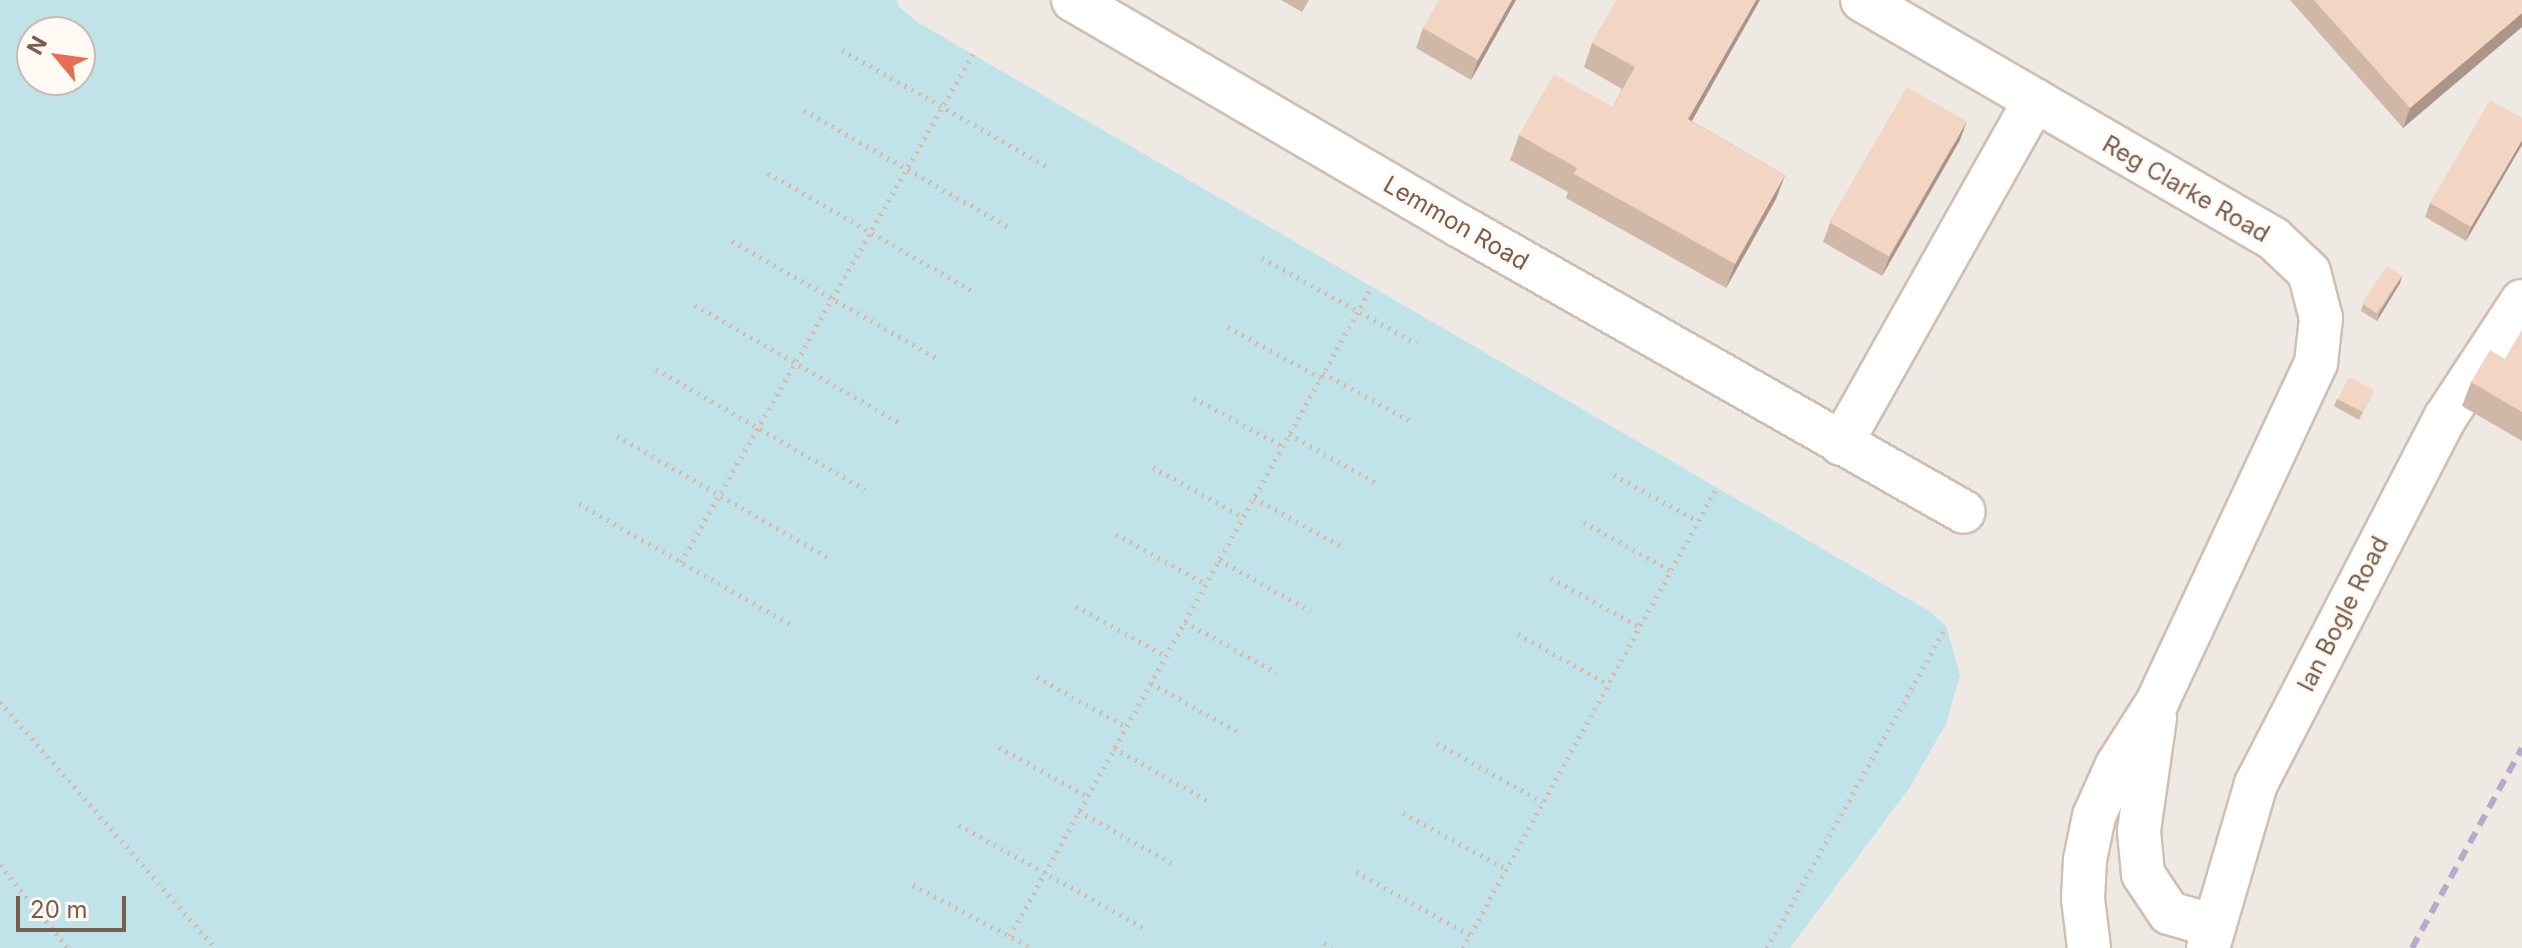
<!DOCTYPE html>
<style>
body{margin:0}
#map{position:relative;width:2522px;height:948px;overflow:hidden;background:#fdf6ec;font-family:Inter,sans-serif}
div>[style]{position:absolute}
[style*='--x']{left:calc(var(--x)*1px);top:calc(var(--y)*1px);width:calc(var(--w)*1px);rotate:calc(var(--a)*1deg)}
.industrial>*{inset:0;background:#efe9e4}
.water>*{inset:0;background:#bfe3e8}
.path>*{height:5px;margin-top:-2.5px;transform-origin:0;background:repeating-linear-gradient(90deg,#d9b8a5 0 2px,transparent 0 8px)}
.roads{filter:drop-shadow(2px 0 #d1beb0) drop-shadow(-2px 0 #d1beb0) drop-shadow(0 2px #d1beb0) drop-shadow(0 -2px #d1beb0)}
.minor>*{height:42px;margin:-21px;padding:0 21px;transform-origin:21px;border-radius:21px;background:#fff}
.rail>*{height:6px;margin-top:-3px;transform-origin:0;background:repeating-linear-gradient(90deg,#b9a8c9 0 12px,transparent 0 20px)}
.wall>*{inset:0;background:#d1b7a8}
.shaded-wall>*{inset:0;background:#aa9588}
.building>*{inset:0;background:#f3d5c3;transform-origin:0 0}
span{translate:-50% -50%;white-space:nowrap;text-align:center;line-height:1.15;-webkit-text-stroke:6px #fffaf3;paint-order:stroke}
.street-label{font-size:24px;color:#7a5c4d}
.north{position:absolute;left:16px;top:16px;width:80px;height:80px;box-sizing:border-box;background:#fffaf3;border:2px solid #cabbb1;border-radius:50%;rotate:299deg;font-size:22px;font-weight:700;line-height:32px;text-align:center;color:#7a5c4d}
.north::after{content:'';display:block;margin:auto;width:28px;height:36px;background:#e76f51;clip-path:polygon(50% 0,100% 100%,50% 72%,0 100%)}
.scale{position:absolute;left:16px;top:896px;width:110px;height:36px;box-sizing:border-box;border:4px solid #7a5c4d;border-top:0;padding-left:10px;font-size:24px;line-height:28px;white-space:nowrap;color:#7a5c4d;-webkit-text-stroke:6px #fffaf3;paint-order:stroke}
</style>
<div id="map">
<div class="industrial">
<div style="clip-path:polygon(897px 0,2522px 0,2522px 948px,1790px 948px,1910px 787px,1946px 724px,919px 23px,898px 6px)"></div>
</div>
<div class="water">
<div style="clip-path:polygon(evenodd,0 0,897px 0,898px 6px,919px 23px,1929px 611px,1946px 626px,1960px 675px,1946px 724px,1910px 787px,1790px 948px,0 948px,0 0,32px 32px,80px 32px,80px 80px,32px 80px,32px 32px)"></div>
</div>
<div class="path">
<div style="--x:842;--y:50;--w:237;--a:29.6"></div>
<div style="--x:804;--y:110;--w:240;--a:29.8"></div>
<div style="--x:768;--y:173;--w:240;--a:30"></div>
<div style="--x:732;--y:241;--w:237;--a:29.8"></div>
<div style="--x:1262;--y:258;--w:177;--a:29"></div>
<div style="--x:695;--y:305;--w:239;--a:29.9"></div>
<div style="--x:1228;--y:327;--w:106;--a:28.7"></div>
<div style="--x:656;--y:369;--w:241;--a:29.9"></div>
<div style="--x:1323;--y:373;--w:102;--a:28.8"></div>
<div style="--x:1194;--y:398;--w:100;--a:28.6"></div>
<div style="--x:1289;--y:434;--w:104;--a:29.3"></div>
<div style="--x:617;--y:436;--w:244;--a:30"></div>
<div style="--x:1153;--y:467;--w:103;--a:29.1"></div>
<div style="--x:1614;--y:475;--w:96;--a:28.7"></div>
<div style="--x:1254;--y:498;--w:99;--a:28.9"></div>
<div style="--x:579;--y:504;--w:243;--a:29.6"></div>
<div style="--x:1584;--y:522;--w:100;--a:29.4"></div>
<div style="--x:1116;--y:534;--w:103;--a:29.1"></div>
<div style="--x:1219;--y:560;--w:105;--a:29"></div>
<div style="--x:681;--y:562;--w:586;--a:-60.11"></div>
<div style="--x:1551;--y:578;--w:102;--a:28.8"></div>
<div style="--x:1076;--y:606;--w:103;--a:29.1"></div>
<div style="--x:1185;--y:622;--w:105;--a:29"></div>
<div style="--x:1518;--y:634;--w:103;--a:29.1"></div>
<div style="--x:1037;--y:677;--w:102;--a:29.3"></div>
<div style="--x:1151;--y:683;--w:104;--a:29.3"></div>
<div style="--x:0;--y:702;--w:327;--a:48.8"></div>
<div style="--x:1437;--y:743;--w:121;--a:29.1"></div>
<div style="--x:999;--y:747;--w:101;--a:29.1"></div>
<div style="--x:1114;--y:748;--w:108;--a:29.4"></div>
<div style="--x:1079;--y:811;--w:108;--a:29.4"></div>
<div style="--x:1403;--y:813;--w:117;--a:28.5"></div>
<div style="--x:959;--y:825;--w:210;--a:29.1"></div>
<div style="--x:0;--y:865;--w:107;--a:50.7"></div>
<div style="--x:1356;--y:872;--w:130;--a:28.9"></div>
<div style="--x:913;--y:885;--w:135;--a:27.9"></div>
<div style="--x:1010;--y:936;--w:744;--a:-60.89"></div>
<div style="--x:1324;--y:943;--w:9;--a:32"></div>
<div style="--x:1463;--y:948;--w:526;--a:-61.15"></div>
<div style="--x:1767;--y:948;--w:368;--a:-60.9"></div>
</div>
<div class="roads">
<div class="minor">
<div style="--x:1073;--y:0;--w:448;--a:30.3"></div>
<div style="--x:1460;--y:226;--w:579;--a:29.57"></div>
<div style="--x:1862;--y:0;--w:476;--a:30.1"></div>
<div style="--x:2274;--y:239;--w:48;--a:43.3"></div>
<div style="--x:2309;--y:272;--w:48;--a:75.4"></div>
<div style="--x:2321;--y:318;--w:45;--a:96.3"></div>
<div style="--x:2316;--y:363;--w:373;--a:115.1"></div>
<div style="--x:2158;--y:701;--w:76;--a:122.6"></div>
<div style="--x:2117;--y:765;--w:56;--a:114.3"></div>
<div style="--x:2094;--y:816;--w:45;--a:101.6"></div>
<div style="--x:2085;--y:860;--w:39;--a:93"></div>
<div style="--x:2083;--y:899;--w:49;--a:83"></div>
<div style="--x:1841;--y:444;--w:395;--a:-60.6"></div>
<div style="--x:2155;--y:718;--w:114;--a:98.1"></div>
<div style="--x:2139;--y:831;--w:43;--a:84.7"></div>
<div style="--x:2143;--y:874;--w:47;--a:56.3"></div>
<div style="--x:2169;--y:913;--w:47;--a:16.1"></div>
<div style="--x:2208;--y:948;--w:171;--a:-73.7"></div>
<div style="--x:2256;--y:784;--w:412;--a:-62.7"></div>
<div style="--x:2445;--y:418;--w:140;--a:-56.7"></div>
</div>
</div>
<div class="rail">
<div style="--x:2412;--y:948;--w:228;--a:-61.2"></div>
</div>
<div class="wall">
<div style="clip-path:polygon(1281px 0,1309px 0,1302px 12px)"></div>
<div style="clip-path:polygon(1516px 0,1471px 80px,1416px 48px,1423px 28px)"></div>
<div style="clip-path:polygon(1617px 0,1692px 121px,1785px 175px,1776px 199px,1726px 288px,1566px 198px,1568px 192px,1510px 160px,1519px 135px,1613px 107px,1622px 89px,1584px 67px,1592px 43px)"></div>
<div style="clip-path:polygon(2290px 0,2522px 0,2403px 128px)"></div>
<div style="clip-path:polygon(2522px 118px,2466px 241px,2425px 217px,2430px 203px)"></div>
<div style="clip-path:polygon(1960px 140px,1882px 276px,1823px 242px,1830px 223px)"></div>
<div style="clip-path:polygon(2402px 276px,2400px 283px,2377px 321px,2361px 311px,2363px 304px)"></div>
<div style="clip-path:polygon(2522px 330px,2522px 441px,2462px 406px,2471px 382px,2505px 359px)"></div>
<div style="clip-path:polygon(2374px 390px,2359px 420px,2334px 406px,2337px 399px)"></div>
</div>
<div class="shaded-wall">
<div style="clip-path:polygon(1512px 0,1516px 0,1471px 80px,1478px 60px)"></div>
<div style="clip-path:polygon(1756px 0,1760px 0,1679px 144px,1688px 119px)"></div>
<div style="clip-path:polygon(2522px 13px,2522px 27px,2403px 128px,2410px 108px)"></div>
<div style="clip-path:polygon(1967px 121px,1960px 140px,1882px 276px,1890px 256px)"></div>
<div style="clip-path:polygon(2522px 140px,2522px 145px,2466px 241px,2471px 227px)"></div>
<div style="clip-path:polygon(1785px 175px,1776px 199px,1726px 288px,1735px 264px)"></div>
<div style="clip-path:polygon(2402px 276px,2400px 283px,2377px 321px,2379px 314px)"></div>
</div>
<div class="building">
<div style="clip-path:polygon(1439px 0,1512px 0,1478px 60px,1423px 28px)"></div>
<div style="clip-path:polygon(1617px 0,1756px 0,1688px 119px,1785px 175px,1735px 264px,1574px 174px,1577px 168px,1519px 135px,1554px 74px,1613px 107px,1635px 67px,1592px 43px)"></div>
<div style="clip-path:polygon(2314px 0,2522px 0,2522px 13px,2410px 108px)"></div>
<div style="left:1907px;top:87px;width:69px;height:156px;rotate:30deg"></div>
<div style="clip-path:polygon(2490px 100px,2522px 118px,2522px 140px,2471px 227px,2430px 203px)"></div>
<div style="left:2387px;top:266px;width:18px;height:45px;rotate:34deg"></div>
<div style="clip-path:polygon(2522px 330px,2522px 412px,2471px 382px,2490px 350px,2505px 359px)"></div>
<div style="left:2349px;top:377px;width:28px;height:25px;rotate:27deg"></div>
</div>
<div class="street-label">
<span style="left:2186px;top:189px;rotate:30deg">Reg Clarke Road</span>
<span style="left:1456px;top:223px;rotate:30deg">Lemmon Road</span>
<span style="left:2343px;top:614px;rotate:-63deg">Ian Bogle Road</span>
</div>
<div class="north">N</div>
<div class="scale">20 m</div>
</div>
